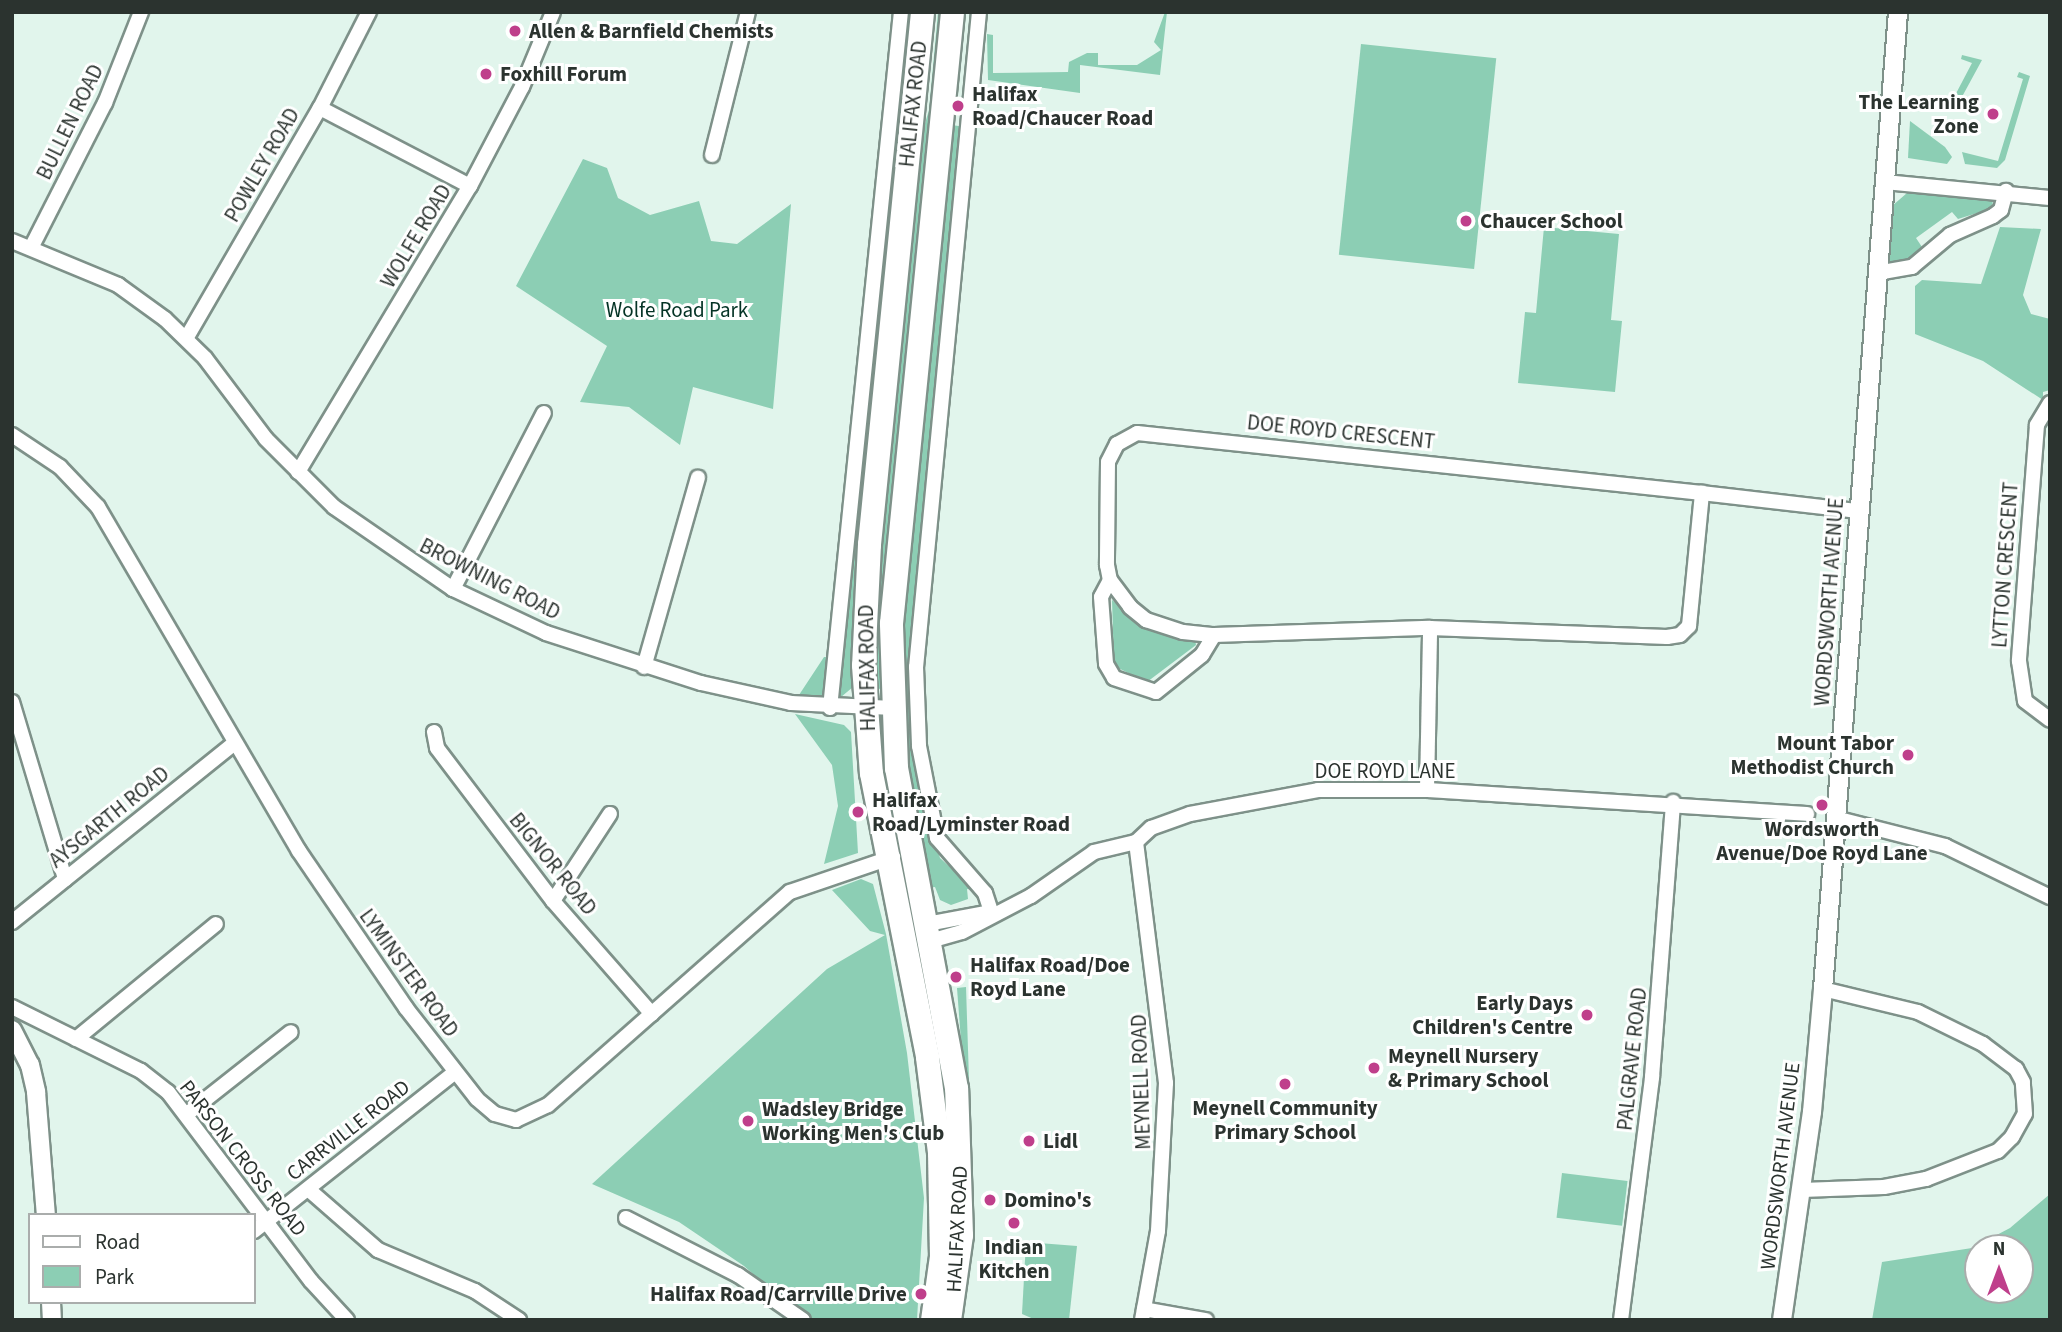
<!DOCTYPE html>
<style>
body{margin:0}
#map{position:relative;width:2062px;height:1332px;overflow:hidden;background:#e1f5ec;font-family:"Source Sans 3",sans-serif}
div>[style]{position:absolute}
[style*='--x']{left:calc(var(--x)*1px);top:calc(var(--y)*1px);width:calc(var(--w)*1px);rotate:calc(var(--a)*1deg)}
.green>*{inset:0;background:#8cceb4;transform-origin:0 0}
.roads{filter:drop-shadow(2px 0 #7e9189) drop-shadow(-2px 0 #7e9189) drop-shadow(0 2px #7e9189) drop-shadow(0 -2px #7e9189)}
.minor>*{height:14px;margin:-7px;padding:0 7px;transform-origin:7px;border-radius:7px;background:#fff}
.tertiary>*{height:18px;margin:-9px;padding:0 9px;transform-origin:9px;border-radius:9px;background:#fff}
.trunk>*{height:23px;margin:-11.5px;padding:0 11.5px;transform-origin:11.5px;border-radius:11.5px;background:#fff}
.dots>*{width:19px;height:19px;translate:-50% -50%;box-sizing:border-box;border:4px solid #fff;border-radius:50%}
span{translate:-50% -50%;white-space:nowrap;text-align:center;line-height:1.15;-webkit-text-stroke:6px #fff;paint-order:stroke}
.poi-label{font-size:21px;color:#2b332f;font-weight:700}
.left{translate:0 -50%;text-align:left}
.right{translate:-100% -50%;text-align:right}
.street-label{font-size:21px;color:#2b332f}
.park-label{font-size:21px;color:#043325}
.frame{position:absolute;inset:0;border:14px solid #2b332f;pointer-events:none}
.legend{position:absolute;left:28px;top:1213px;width:228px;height:91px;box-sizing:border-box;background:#fff;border:2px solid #aaadac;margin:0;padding:9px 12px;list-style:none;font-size:21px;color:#2b332f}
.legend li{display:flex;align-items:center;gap:14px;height:35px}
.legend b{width:35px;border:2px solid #aaadac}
.north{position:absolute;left:1964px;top:1234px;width:70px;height:70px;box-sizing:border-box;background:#fff;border:2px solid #aaadac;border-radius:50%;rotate:0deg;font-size:19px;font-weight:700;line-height:28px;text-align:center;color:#2b332f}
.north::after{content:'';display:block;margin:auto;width:24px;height:32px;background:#bf3f8b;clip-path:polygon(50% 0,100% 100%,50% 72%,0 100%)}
</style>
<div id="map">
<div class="green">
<div style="clip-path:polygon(938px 12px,943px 12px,882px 686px,876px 693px,871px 623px,918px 147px,929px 110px)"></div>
<div style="clip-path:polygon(1165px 12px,1167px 12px,1160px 75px,1080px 65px,1080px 93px,988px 80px,987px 34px,993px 35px,993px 73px,1068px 72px,1069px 62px,1087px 53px,1098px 53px,1098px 65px,1137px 65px,1161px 50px,1154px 42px)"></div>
<div style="left:1361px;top:44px;width:136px;height:212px;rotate:6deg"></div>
<div style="clip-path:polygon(1962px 55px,1982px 60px,1957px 106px,1951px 103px,1972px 63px,1961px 59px)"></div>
<div style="clip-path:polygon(2019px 72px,2030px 76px,2005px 160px,1997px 168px,1965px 164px,1962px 152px,1998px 161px,2023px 79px,2017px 77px)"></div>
<div style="clip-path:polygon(897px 115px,896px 204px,854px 621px,853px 687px,841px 697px,799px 695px,824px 657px,840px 658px)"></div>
<div style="clip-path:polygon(1910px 121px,1945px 147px,1952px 157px,1947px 164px,1908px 158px)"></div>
<div style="clip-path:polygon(952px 125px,965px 127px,949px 249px,940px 389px,916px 603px,927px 810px,940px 858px,975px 890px,967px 889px,968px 899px,951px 905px,940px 900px,935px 887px,929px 888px,906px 776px,898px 700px,905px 555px,946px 146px)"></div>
<div style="clip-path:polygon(583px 159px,607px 168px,618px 198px,650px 215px,699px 201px,711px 241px,737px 244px,791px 204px,773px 409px,693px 387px,680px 445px,629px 407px,580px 402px,607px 346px,516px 286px)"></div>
<div style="clip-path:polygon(1907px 193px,1989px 197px,1993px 203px,1990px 209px,1958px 219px,1952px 212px,1916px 238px,1922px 247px,1910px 260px,1897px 264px,1889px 261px,1892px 206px)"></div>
<div style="clip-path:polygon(1544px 227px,1619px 234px,1611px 320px,1622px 321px,1615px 392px,1518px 383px,1525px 312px,1536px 313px)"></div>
<div style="clip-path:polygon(2000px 227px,2041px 229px,2023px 295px,2031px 314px,2050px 319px,2050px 390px,2043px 392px,2043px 400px,1983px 361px,1915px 334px,1915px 286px,1922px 280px,1981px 284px)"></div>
<div style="clip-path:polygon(1112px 600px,1155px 632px,1195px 639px,1196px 645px,1147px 682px,1114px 666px)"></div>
<div style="clip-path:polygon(795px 714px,844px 725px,851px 732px,858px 853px,824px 864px,838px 806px,832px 765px)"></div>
<div style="clip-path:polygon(861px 879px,873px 884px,886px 934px,907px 1053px,924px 1198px,917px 1320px,805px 1320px,744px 1266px,679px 1222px,592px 1184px,827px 969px,885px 935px,870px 931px,832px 890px)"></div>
<div style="clip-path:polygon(966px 987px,969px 1080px,964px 1081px,957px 988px)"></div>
<div style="left:1562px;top:1173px;width:66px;height:45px;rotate:7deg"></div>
<div style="clip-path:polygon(evenodd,2050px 1194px,2050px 1320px,1872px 1320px,1882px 1262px,1972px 1248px,2010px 1228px,2050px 1194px,1978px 1248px,2020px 1248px,2020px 1290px,1978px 1290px,1978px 1248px)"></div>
<div style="clip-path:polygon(1026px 1242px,1077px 1246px,1069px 1320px,1036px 1320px,1022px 1314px)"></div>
</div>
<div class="roads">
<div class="minor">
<div style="--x:979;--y:12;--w:658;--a:95.49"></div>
<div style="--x:916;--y:667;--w:79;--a:87.8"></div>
<div style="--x:919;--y:746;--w:94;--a:78.9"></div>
<div style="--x:937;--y:838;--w:73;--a:48.9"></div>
<div style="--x:985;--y:893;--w:20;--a:72"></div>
<div style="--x:320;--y:108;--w:169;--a:27.5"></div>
<div style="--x:712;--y:155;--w:147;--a:-75.9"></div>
<div style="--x:1884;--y:182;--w:167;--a:5.5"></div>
<div style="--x:12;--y:241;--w:115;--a:22.5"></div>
<div style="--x:118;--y:285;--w:58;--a:35.9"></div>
<div style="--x:165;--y:319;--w:56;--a:44.3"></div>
<div style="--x:205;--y:358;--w:101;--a:53"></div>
<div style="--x:266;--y:439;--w:96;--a:45"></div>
<div style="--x:334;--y:507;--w:145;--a:34.6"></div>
<div style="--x:453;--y:589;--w:103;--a:25.3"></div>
<div style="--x:546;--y:633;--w:163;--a:17.9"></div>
<div style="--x:701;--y:683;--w:92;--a:12.5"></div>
<div style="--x:791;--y:703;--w:102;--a:2.8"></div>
<div style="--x:31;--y:248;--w:163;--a:-63"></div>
<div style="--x:105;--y:103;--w:98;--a:-68.4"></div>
<div style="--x:1877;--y:273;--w:36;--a:-10"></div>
<div style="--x:1912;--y:267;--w:50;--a:-40.1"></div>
<div style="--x:1950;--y:235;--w:47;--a:-23.8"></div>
<div style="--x:1993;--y:216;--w:10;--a:-37"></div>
<div style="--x:2001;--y:210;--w:20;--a:-75"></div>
<div style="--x:187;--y:337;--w:265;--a:-59.9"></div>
<div style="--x:320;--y:108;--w:108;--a:-63"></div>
<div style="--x:2050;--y:403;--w:26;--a:121"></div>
<div style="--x:2037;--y:425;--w:237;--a:94.4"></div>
<div style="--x:2019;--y:661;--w:40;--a:81.5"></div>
<div style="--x:2025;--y:701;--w:31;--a:37"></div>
<div style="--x:12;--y:435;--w:58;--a:33.7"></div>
<div style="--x:60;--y:467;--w:55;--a:46.5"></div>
<div style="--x:98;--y:507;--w:398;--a:59.7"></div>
<div style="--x:299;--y:851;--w:190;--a:55.7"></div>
<div style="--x:406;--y:1008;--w:115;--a:52"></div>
<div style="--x:477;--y:1099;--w:23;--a:40"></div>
<div style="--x:495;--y:1114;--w:22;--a:16"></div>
<div style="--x:516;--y:1120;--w:35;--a:-25"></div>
<div style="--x:548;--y:1105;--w:322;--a:-41.4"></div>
<div style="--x:790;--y:892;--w:109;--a:-18.8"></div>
<div style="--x:298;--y:472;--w:334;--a:-59"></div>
<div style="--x:470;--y:186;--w:112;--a:-62.3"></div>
<div style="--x:522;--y:87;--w:81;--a:-67.5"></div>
<div style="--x:1702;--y:493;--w:568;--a:-173.94"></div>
<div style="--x:1137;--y:433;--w:23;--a:151"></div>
<div style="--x:1117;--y:444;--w:20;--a:117"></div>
<div style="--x:1108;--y:462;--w:103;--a:90.6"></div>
<div style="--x:1107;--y:565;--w:15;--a:79"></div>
<div style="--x:1110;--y:580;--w:34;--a:53"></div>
<div style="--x:1130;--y:607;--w:21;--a:39"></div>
<div style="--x:1146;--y:620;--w:39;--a:18"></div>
<div style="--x:1183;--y:632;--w:31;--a:6"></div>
<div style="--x:1214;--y:635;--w:216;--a:-1.9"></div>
<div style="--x:1430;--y:628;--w:237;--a:2.2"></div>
<div style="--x:1667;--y:637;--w:13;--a:-9"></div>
<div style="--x:1680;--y:635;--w:13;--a:-45"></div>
<div style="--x:1689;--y:626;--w:134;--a:-84.4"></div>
<div style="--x:1702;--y:493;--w:157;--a:6.6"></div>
<div style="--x:1110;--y:580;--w:19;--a:118"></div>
<div style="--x:1101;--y:597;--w:67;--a:85.7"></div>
<div style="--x:1106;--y:664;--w:16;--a:60"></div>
<div style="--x:1114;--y:678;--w:44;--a:18.4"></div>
<div style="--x:1156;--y:692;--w:59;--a:-38.8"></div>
<div style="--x:1202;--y:655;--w:23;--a:-59"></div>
<div style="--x:453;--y:589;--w:198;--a:-62.7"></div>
<div style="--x:644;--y:667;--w:197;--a:-74.1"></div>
<div style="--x:12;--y:702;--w:185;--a:73.3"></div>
<div style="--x:830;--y:708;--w:700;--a:-84.18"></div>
<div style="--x:434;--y:732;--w:16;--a:79"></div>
<div style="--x:437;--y:748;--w:192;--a:52.8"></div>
<div style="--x:553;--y:901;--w:150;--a:48.8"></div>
<div style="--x:1427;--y:790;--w:162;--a:-88.9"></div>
<div style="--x:1835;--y:818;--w:114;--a:14.3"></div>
<div style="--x:1945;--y:846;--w:117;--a:25.9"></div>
<div style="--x:1136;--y:842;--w:21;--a:-43"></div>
<div style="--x:1151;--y:828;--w:41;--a:-19.7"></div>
<div style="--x:1190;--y:814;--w:130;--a:-10.6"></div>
<div style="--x:1318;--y:790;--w:109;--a:0"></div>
<div style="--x:1427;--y:790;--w:381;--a:3.6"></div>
<div style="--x:1136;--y:842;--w:243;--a:82.9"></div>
<div style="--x:1166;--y:1083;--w:148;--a:93.1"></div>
<div style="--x:1158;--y:1231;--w:90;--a:100.2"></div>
<div style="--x:553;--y:901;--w:104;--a:-56.8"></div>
<div style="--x:12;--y:922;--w:284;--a:-38.8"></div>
<div style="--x:927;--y:924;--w:60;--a:-10.6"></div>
<div style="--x:930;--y:941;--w:33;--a:-16"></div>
<div style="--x:962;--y:932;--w:78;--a:-27.6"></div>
<div style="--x:1031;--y:896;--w:77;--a:-34.9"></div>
<div style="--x:1094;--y:852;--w:43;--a:-13.4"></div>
<div style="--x:12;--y:1007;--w:144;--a:26.4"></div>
<div style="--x:141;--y:1071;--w:34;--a:38"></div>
<div style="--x:168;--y:1092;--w:237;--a:52.9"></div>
<div style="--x:311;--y:1281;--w:53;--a:47.3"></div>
<div style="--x:76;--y:1039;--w:181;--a:-39.4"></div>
<div style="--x:187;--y:1114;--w:132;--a:-38.3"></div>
<div style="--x:308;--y:1189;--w:93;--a:41.1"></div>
<div style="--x:378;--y:1250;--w:105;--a:22.9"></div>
<div style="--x:475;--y:1291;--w:53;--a:33.4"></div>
<div style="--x:1802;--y:1190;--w:82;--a:-2.1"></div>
<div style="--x:1884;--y:1187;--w:43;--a:-10.8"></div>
<div style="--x:1926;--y:1179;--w:77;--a:-21.3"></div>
<div style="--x:1998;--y:1151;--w:20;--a:-45"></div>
<div style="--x:2012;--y:1137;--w:26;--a:-61"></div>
<div style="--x:2025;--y:1114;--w:32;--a:-94"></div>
<div style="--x:2023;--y:1082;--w:15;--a:-118"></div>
<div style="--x:2016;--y:1069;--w:41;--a:-142.9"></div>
<div style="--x:1983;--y:1044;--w:72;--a:-153.8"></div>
<div style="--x:1918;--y:1012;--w:98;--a:-166.4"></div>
<div style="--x:626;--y:1218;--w:126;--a:27"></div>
<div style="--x:738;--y:1275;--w:79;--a:34.7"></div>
<div style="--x:254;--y:1231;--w:256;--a:-38.3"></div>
<div style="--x:1144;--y:1309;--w:63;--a:10.1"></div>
<div style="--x:1621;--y:1320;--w:245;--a:-82.7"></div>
<div style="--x:1652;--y:1077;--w:276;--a:-85.6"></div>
</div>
<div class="tertiary">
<div style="--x:12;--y:1030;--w:39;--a:63"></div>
<div style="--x:30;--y:1065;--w:28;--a:77"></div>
<div style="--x:36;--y:1092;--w:123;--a:85.4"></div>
<div style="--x:51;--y:1302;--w:18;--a:87"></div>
<div style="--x:1782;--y:1320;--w:210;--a:-81.8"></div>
<div style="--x:1812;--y:1112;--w:123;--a:-84.9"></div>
<div style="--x:1823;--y:989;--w:980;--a:-85.61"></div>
</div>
<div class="trunk">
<div style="--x:922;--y:12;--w:535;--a:95.69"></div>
<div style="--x:869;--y:544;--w:121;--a:92.8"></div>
<div style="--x:863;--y:665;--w:108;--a:85.8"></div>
<div style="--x:871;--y:773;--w:289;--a:78.8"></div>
<div style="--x:927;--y:1057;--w:96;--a:82.8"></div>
<div style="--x:939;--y:1152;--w:104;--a:88.9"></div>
<div style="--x:941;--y:1256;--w:65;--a:98"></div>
<div style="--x:949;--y:1320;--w:86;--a:-82"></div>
<div style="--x:961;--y:1235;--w:147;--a:-91.9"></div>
<div style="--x:956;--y:1088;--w:326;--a:-100.6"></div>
<div style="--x:896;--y:768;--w:145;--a:-92"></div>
<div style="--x:891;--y:623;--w:614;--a:-84.3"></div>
</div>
</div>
<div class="dots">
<div style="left:515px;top:31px;background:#bf3f8b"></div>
<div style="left:486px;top:74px;background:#bf3f8b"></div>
<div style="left:958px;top:106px;background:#bf3f8b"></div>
<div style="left:1993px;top:114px;background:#bf3f8b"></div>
<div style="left:1466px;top:221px;background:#bf3f8b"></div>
<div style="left:1908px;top:755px;background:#bf3f8b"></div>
<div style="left:1822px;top:805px;background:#bf3f8b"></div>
<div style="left:858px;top:812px;background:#bf3f8b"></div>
<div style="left:956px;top:977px;background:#bf3f8b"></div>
<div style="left:1587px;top:1015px;background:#bf3f8b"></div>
<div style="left:1374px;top:1068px;background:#bf3f8b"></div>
<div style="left:1285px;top:1084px;background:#bf3f8b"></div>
<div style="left:748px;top:1121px;background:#bf3f8b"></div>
<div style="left:1029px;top:1141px;background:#bf3f8b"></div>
<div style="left:990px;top:1200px;background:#bf3f8b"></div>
<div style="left:1014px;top:1223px;background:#bf3f8b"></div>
<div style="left:921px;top:1294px;background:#bf3f8b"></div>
</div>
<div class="poi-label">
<span class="left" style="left:529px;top:31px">Allen &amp; Barnfield Chemists</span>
<span class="left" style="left:500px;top:74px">Foxhill Forum</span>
<span class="left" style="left:972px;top:106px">Halifax<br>Road/Chaucer Road</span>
<span class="right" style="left:1979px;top:114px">The Learning<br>Zone</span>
<span class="left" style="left:1480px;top:221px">Chaucer School</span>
<span class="right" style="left:1894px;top:755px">Mount Tabor<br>Methodist Church</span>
<span class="left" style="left:872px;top:812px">Halifax<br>Road/Lyminster Road</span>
<span style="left:1822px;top:841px">Wordsworth<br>Avenue/Doe Royd Lane</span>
<span class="left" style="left:970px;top:977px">Halifax Road/Doe<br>Royd Lane</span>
<span class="right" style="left:1573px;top:1015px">Early Days<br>Children's Centre</span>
<span class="left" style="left:1388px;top:1068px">Meynell Nursery<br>&amp; Primary School</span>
<span style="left:1285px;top:1120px">Meynell Community<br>Primary School</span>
<span class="left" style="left:762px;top:1121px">Wadsley Bridge<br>Working Men's Club</span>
<span class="left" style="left:1043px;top:1141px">Lidl</span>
<span class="left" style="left:1004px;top:1200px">Domino's</span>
<span style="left:1014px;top:1259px">Indian<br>Kitchen</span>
<span class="right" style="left:907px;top:1294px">Halifax Road/Carrville Drive</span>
</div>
<div class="street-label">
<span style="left:913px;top:104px;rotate:-84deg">HALIFAX ROAD</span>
<span style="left:70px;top:122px;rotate:-64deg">BULLEN ROAD</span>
<span style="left:262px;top:165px;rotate:-60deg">POWLEY ROAD</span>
<span style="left:416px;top:236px;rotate:-59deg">WOLFE ROAD</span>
<span style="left:1341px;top:432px;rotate:6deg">DOE ROYD CRESCENT</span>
<span style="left:2005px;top:565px;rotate:-86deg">LYTTON CRESCENT</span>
<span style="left:490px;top:579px;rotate:27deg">BROWNING ROAD</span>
<span style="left:1829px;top:602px;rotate:-86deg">WORDSWORTH AVENUE</span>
<span style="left:867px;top:668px;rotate:-91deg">HALIFAX ROAD</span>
<span style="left:1385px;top:771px">DOE ROYD LANE</span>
<span style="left:109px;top:817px;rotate:-39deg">AYSGARTH ROAD</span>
<span style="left:553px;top:864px;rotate:51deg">BIGNOR ROAD</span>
<span style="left:409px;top:973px;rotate:54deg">LYMINSTER ROAD</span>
<span style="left:1632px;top:1059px;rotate:-84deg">PALGRAVE ROAD</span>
<span style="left:1141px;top:1082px;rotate:-92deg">MEYNELL ROAD</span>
<span style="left:348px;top:1130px;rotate:-38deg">CARRVILLE ROAD</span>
<span style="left:243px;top:1158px;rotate:52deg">PARSON CROSS ROAD</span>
<span style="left:1780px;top:1166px;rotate:-83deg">WORDSWORTH AVENUE</span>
<span style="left:957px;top:1229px;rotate:-87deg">HALIFAX ROAD</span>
</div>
<div class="park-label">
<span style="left:677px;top:310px">Wolfe Road Park</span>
</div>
<div class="frame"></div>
<ul class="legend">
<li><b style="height:9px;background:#fff"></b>Road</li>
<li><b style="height:19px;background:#8cceb4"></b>Park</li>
</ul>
<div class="north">N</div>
</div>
